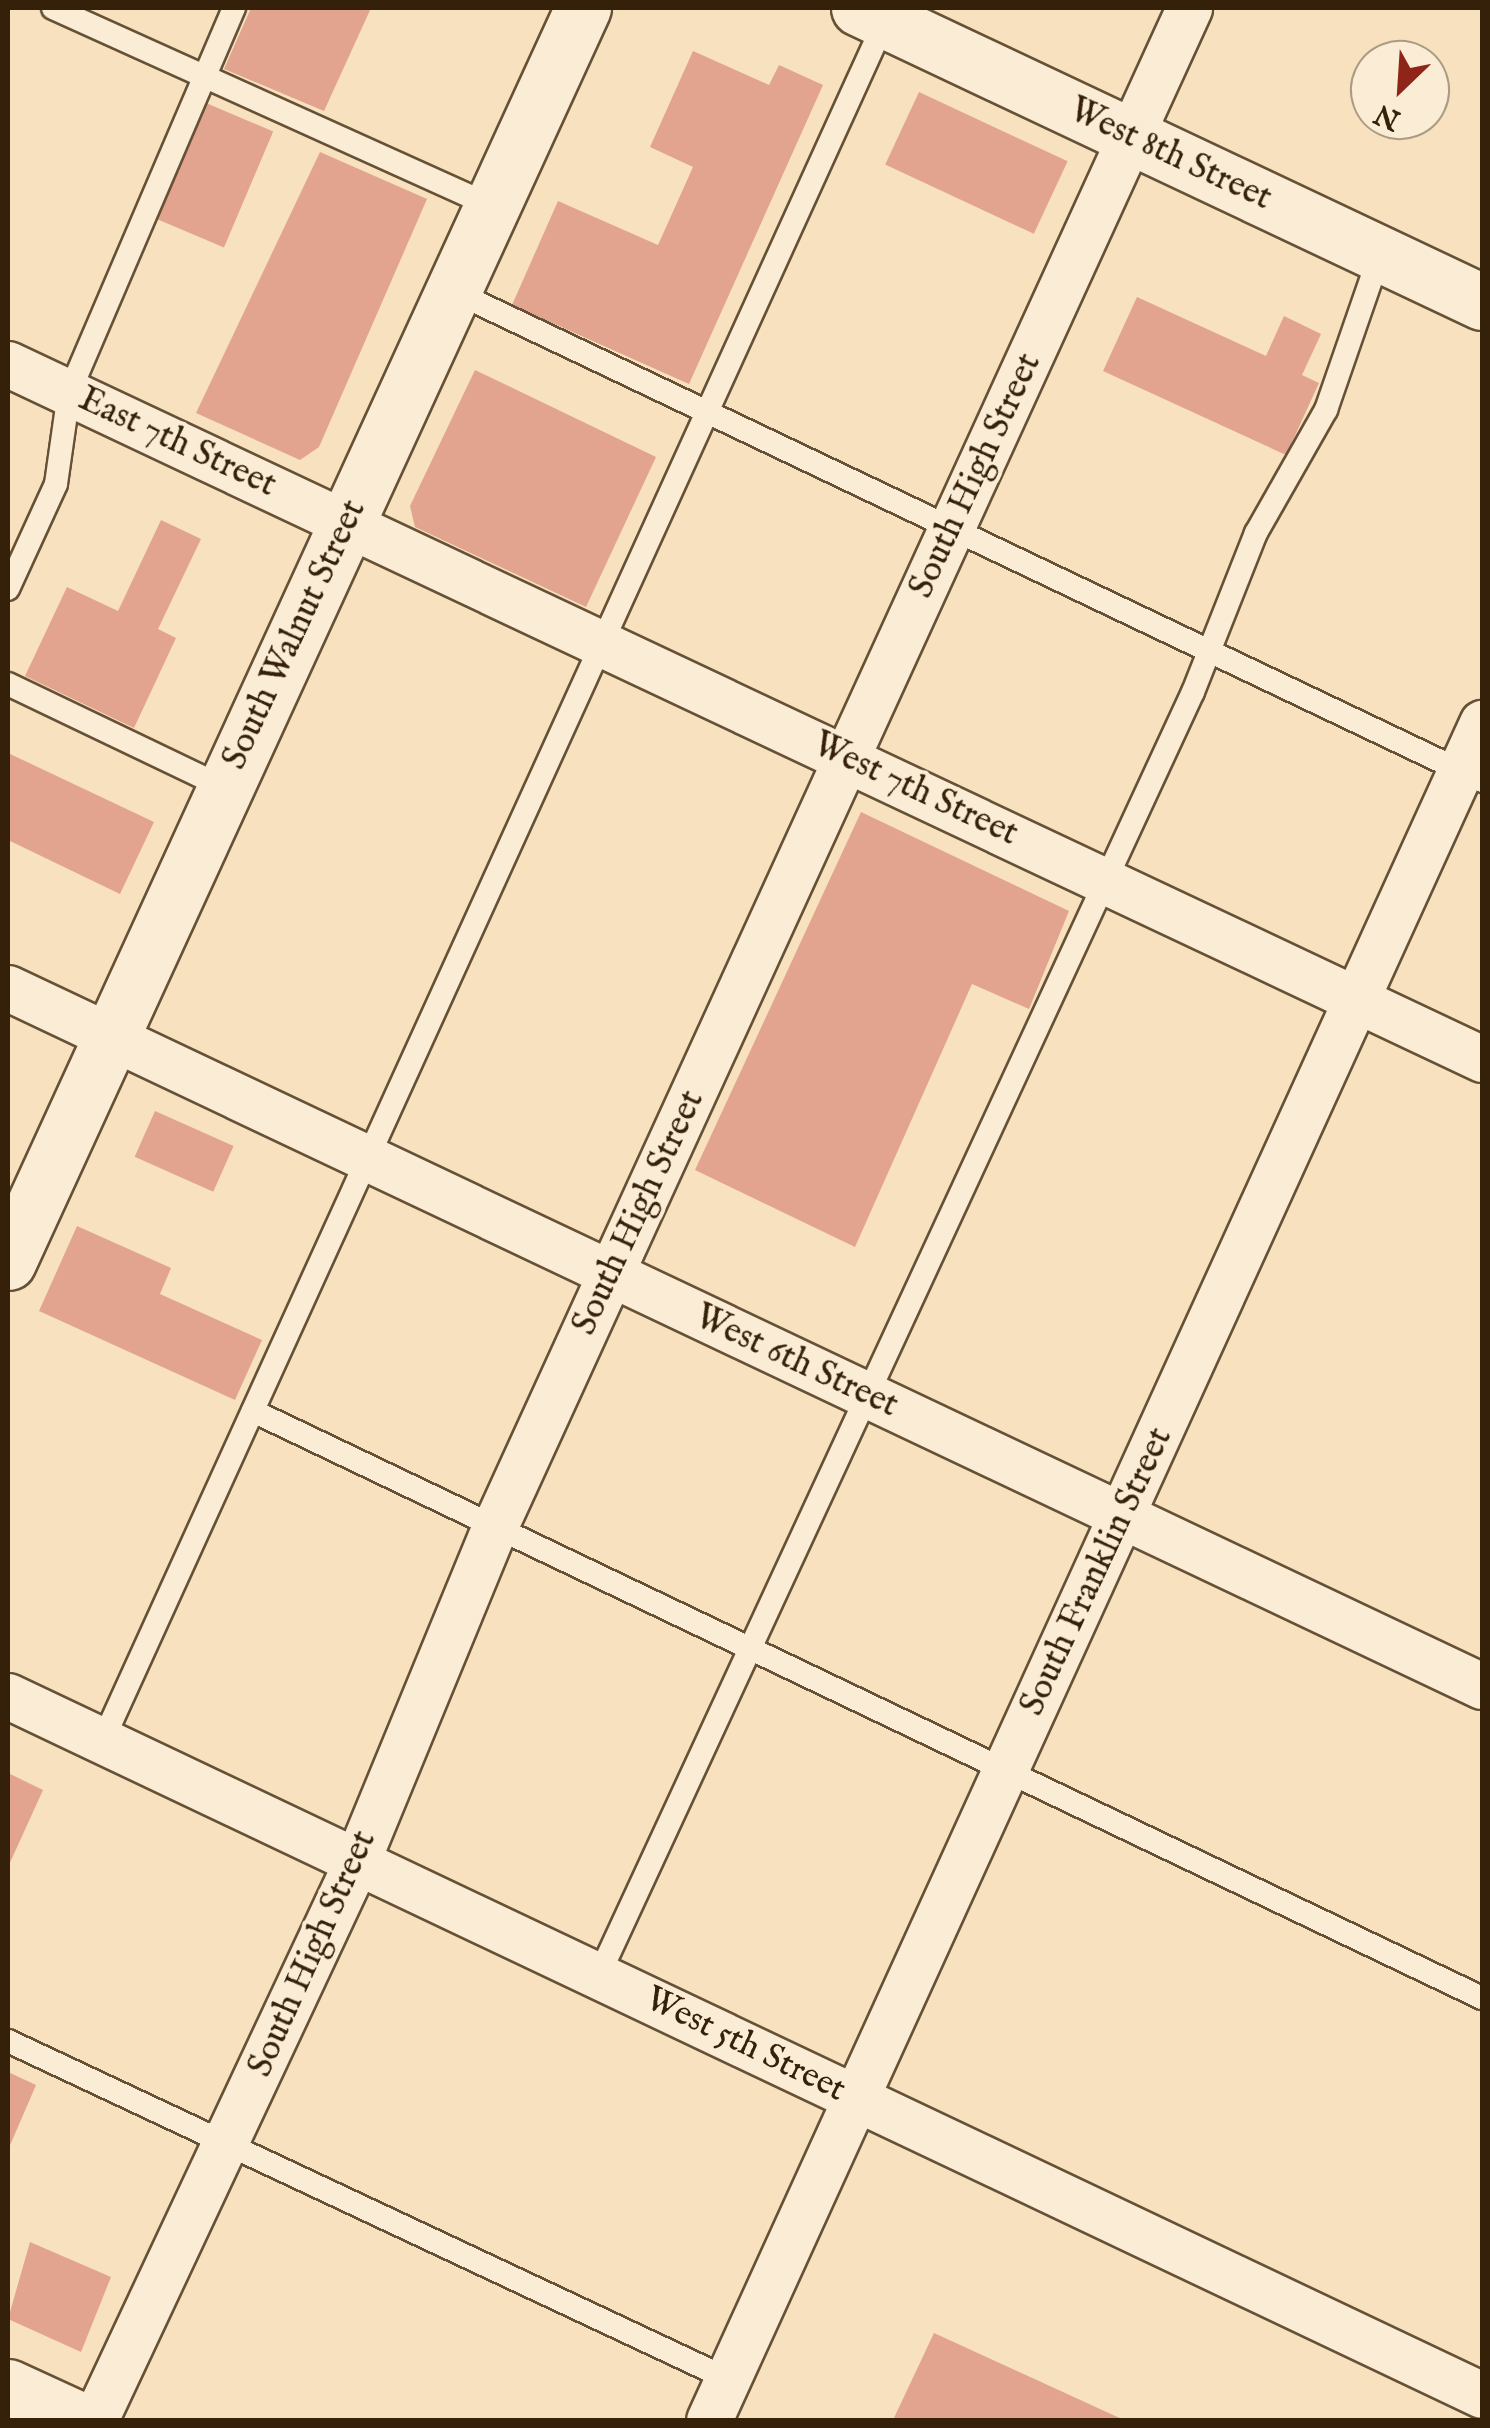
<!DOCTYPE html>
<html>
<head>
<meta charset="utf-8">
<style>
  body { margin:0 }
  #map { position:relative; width:1490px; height:2428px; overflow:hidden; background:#f7e1be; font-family:"IM FELL English",serif }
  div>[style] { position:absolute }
  .building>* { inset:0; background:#e2a48e; transform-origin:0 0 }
  .roads { filter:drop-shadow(2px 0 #665136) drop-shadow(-2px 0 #665136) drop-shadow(0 2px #665136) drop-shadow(0 -2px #665136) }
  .lane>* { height:22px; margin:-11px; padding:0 11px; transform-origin:11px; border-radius:11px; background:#faecd5 }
  .street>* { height:45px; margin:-22.5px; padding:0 22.5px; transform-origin:22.5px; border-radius:22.5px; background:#faecd5 }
  .secondary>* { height:55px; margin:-27.5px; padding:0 27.5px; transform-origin:27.5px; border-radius:27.5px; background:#faecd5 }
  span { translate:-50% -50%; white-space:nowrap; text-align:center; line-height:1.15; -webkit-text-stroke:8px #faecd5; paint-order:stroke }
  .street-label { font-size:35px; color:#352109 }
  .frame { position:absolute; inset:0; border:10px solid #352109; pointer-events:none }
  .north { position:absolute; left:1350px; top:40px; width:100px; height:100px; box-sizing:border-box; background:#faecd5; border:2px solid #ab9b83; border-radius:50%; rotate:205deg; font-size:28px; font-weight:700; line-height:40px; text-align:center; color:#352109 }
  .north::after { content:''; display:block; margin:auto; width:35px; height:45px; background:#8f2418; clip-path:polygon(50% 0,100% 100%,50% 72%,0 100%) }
</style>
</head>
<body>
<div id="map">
  <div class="building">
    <div style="clip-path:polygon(251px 8px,371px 8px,324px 111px,224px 69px)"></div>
    <div style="clip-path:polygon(693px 51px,769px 85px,779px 65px,823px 85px,689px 384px,512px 305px,558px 201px,658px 245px,693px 167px,650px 147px)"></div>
    <div style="left:919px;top:92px;width:164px;height:80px;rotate:25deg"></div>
    <div style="left:206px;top:103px;width:73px;height:126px;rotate:23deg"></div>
    <div style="clip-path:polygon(320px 152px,427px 199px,319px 447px,300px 460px,196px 413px)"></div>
    <div style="clip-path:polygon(1137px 297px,1266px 356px,1284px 316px,1321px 334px,1302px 375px,1319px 383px,1286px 455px,1103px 371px)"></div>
    <div style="clip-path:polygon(475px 370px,656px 457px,586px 607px,415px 527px,410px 506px)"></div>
    <div style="clip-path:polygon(161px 520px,201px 539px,158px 629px,176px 638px,134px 728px,25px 676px,67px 587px,118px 611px)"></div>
    <div style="clip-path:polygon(8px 753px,154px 822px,120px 894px,8px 840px)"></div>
    <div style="clip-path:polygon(861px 812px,1069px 911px,1029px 1009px,972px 984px,855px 1247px,695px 1170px)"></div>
    <div style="left:155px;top:1111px;width:86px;height:50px;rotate:24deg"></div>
    <div style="clip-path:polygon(77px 1226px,171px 1268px,160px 1294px,262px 1340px,235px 1400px,39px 1311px)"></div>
    <div style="clip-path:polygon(8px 1773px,43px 1790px,8px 1867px)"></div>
    <div style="clip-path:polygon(8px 2072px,36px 2085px,8px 2150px)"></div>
    <div style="clip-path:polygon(30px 2242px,111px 2277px,81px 2352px,8px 2319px)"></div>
    <div style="clip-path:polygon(934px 2333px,1124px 2420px,893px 2420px)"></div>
  </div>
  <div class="roads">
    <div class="lane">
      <div style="left:53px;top:8px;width:482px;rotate:24.3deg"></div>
      <div style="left:453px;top:291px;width:1140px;rotate:25.46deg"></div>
      <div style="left:8px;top:589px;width:115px;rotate:-65.4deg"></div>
      <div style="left:56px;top:484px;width:92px;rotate:-81.9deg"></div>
      <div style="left:69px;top:393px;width:419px;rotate:-66.8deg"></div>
      <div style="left:8px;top:684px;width:241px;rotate:25.6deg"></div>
      <div style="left:253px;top:1411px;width:1362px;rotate:25.53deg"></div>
      <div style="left:103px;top:1740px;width:1891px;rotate:-65.54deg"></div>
      <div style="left:599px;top:1975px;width:1414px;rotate:-65.16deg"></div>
      <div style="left:1193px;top:692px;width:171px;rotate:-68.4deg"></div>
      <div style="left:1256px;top:533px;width:142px;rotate:-60.4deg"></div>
      <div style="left:1326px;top:410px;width:165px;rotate:-70.9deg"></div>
      <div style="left:8px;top:2041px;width:795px;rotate:25.15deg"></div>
    </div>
    <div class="street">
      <div style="left:8px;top:364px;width:1630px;rotate:25.24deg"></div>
      <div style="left:8px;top:988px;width:1631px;rotate:25.34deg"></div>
      <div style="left:8px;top:1696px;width:1631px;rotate:25.37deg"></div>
      <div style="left:95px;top:2420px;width:617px;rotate:-64.89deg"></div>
      <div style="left:357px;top:1861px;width:365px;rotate:-67.6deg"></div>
      <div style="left:496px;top:1524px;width:1667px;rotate:-65.43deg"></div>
      <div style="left:709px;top:2420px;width:1865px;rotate:-65.51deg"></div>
    </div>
    <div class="secondary">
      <div style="left:859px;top:8px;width:689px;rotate:25.26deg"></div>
      <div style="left:8px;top:1262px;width:1380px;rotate:-65.37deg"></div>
      <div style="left:8px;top:2387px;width:79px;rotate:24.6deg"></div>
    </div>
  </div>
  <div class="street-label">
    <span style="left:1170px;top:155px;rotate:25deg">West 8th Street</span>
    <span style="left:177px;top:443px;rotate:25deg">East 7th Street</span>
    <span style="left:976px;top:476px;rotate:-65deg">South High Street</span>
    <span style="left:295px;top:635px;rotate:-65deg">South Walnut Street</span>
    <span style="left:915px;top:790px;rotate:25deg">West 7th Street</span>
    <span style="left:639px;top:1213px;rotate:-65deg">South High Street</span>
    <span style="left:796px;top:1362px;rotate:25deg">West 6th Street</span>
    <span style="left:1097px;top:1572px;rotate:-65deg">South Franklin Street</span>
    <span style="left:313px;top:1954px;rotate:-66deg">South High Street</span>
    <span style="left:745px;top:2045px;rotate:26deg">West 5th Street</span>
  </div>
  <div class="frame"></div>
  <div class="north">N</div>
</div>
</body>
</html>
